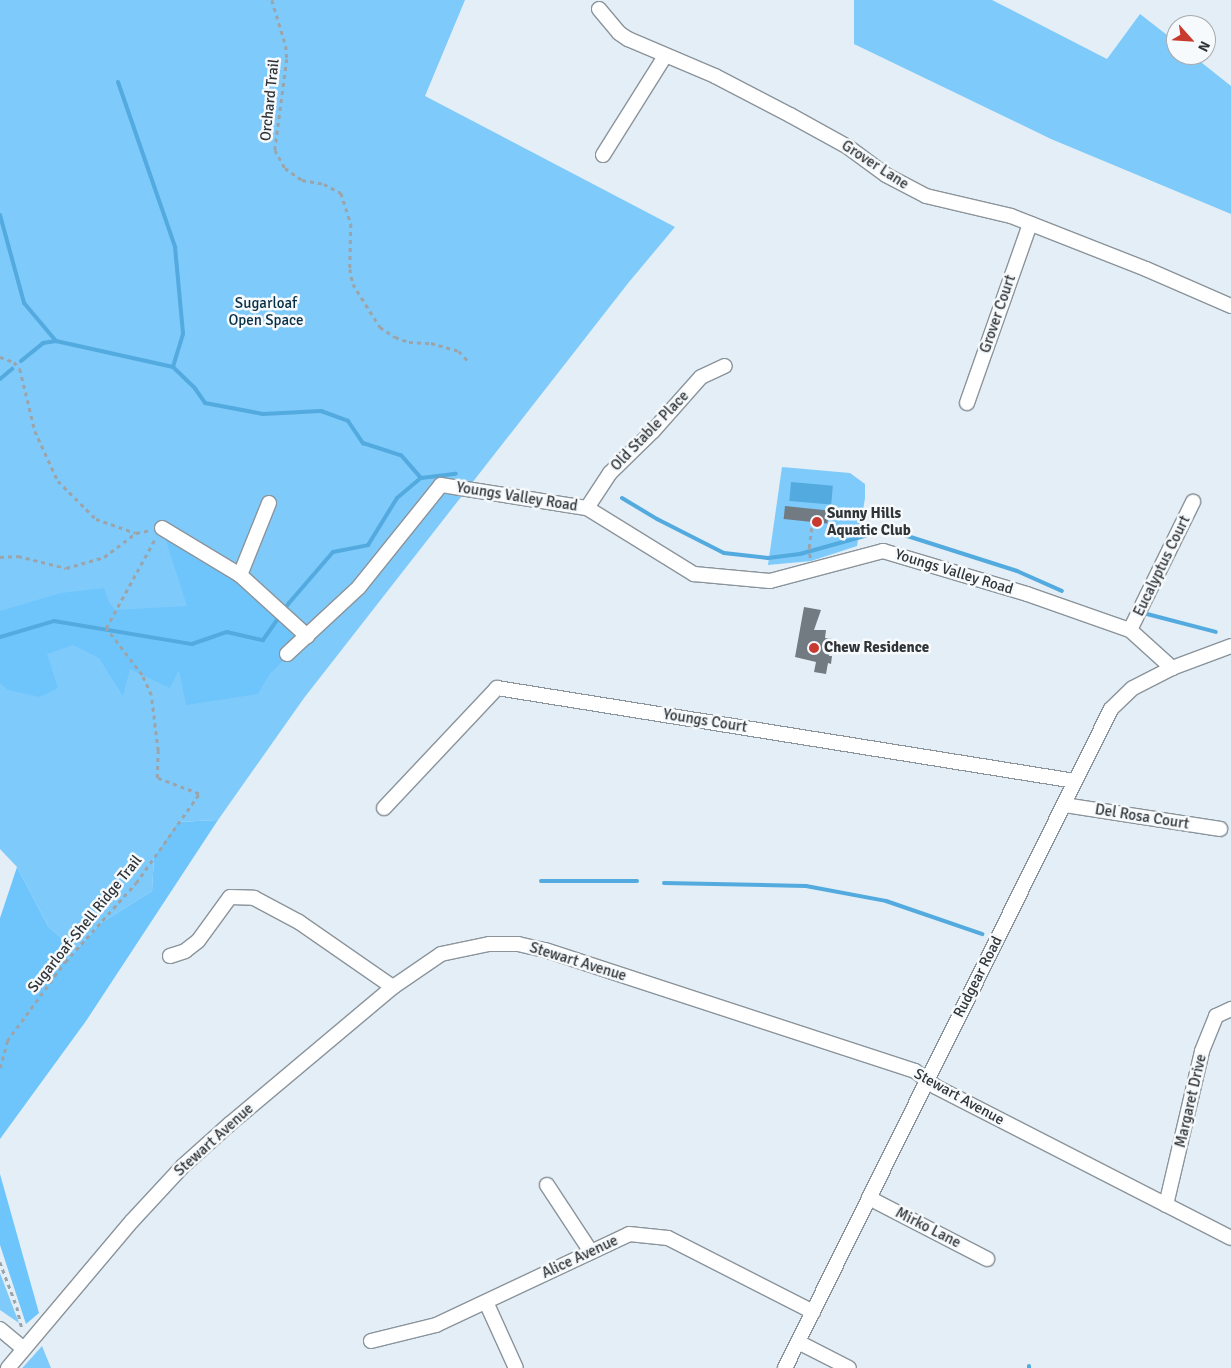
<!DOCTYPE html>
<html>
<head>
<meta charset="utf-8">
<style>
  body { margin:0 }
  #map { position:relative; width:1231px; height:1368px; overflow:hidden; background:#e3eef6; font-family:Signika,sans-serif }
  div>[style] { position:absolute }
  .green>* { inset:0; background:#7ecafb }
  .forest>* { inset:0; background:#6ec5fc }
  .water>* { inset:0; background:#52aadf; transform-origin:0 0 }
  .stream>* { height:4px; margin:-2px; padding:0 2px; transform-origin:2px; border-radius:2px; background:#52aadf }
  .building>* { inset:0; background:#717b81; transform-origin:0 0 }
  .path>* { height:2.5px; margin-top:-1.25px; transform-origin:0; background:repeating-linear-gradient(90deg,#9ca4aa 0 4px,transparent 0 8px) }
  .roads { filter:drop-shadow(1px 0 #8b949b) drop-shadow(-1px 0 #8b949b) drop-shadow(0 1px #8b949b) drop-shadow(0 -1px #8b949b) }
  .minor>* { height:14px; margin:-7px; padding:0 7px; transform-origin:7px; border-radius:7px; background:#fff }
  .dots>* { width:14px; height:14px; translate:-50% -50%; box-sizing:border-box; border:2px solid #f6fafd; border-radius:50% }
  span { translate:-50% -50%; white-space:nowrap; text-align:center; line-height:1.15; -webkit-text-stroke:5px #f6fafd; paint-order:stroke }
  .street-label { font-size:15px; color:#303437 }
  .park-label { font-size:15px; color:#062e44 }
  .poi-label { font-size:15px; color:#303437; font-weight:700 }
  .left { translate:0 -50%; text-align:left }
  .north { position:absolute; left:1166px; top:15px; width:50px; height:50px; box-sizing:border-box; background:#f6fafd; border:1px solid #a7abae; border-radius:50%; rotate:116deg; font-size:14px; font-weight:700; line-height:20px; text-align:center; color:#303437 }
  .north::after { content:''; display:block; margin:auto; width:18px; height:22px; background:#c83a30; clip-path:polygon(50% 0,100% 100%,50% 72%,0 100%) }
</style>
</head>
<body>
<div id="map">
  <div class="green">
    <div style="clip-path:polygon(0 0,465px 0,425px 96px,675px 227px,629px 282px,304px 698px,218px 820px,177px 822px,154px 856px,152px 891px,101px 923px,65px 962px,62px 939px,48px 926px,17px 867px,0 849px)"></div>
    <div style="clip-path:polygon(854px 0,992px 0,1107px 59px,1140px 14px,1176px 42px,1176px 55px,1192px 55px,1231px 86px,1231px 214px,1051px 139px,854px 44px)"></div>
    <div style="clip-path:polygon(782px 467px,850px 473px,865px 484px,865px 498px,857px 546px,811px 561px,768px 565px)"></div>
    <div style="clip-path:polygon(0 1273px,8px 1294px,19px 1323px,0 1310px)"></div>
    <div style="clip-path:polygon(42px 1346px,51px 1368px,22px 1368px,25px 1365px)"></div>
  </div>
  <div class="forest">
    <div style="clip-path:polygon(162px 528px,240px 575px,307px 636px,269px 675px,258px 694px,186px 705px,179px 670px,170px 688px,130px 669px,123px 696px,99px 658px,73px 645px,47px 654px,58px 688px,40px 697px,8px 690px,0 683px,0 611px,61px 593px,104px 588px,109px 602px,115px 610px,187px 606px)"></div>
    <div style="clip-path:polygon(218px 820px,86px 1021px,0 1139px,0 918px,17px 867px,48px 926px,62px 939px,65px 962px,101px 923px,152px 891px,154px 856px,177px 822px)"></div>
    <div style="clip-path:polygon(0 1174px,39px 1313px,26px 1324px,0 1245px)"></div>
  </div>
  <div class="water">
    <div style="left:791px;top:482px;width:42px;height:19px;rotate:5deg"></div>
  </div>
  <div class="stream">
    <div style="left:118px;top:82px;width:175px;rotate:70.9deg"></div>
    <div style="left:175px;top:247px;width:87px;rotate:84.7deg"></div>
    <div style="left:183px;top:334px;width:34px;rotate:107deg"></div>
    <div style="left:0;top:215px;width:91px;rotate:74.7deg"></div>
    <div style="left:24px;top:303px;width:50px;rotate:49.9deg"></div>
    <div style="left:21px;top:361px;width:28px;rotate:-39deg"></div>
    <div style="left:43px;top:343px;width:13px;rotate:-9deg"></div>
    <div style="left:56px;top:341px;width:120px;rotate:12.5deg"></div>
    <div style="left:173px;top:367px;width:29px;rotate:44deg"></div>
    <div style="left:194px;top:387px;width:19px;rotate:55deg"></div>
    <div style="left:205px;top:403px;width:59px;rotate:10.7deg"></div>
    <div style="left:263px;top:414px;width:58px;rotate:-3deg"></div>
    <div style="left:321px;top:411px;width:29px;rotate:20deg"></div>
    <div style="left:348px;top:421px;width:27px;rotate:56deg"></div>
    <div style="left:363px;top:443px;width:40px;rotate:18deg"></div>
    <div style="left:401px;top:455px;width:30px;rotate:49deg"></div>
    <div style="left:421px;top:478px;width:35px;rotate:-7deg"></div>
    <div style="left:0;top:379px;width:16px;rotate:-40deg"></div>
    <div style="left:622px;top:498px;width:41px;rotate:31deg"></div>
    <div style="left:657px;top:519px;width:75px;rotate:26.9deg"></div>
    <div style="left:724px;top:553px;width:44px;rotate:6.5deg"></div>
    <div style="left:768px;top:558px;width:32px;rotate:-7deg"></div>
    <div style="left:800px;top:554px;width:78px;rotate:-15.6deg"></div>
    <div style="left:898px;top:533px;width:125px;rotate:17.7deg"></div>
    <div style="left:1017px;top:571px;width:49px;rotate:24deg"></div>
    <div style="left:1147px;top:614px;width:71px;rotate:14.6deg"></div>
    <div style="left:0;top:637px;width:56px;rotate:-16.5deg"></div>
    <div style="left:54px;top:621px;width:140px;rotate:9.5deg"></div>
    <div style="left:192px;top:644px;width:37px;rotate:-19deg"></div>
    <div style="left:227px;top:632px;width:37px;rotate:13deg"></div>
    <div style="left:263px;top:640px;width:45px;rotate:-54.9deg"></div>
    <div style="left:289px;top:603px;width:67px;rotate:-49.2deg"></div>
    <div style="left:333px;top:552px;width:36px;rotate:-11deg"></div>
    <div style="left:368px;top:545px;width:55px;rotate:-58.3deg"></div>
    <div style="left:397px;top:498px;width:31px;rotate:-40deg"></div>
    <div style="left:541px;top:881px;width:96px"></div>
    <div style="left:664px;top:883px;width:142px;rotate:1.2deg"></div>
    <div style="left:806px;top:886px;width:81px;rotate:10.6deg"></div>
    <div style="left:886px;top:901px;width:102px;rotate:19deg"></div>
    <div style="left:1029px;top:1368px;width:2px;rotate:-90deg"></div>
  </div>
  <div class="building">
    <div style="left:785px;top:506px;width:44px;height:13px;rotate:6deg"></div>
    <div style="clip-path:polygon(804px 607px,821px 610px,814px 630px,826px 630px,825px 638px,832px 639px,829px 656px,832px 656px,831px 664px,828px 663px,826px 674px,814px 672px,816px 662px,795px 657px)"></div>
  </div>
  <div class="path">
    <div style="left:272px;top:0;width:48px;rotate:73.1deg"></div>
    <div style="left:286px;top:46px;width:13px;rotate:86deg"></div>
    <div style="left:287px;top:59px;width:92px;rotate:97.5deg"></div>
    <div style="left:275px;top:150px;width:21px;rotate:61deg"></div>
    <div style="left:285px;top:168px;width:21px;rotate:35deg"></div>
    <div style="left:302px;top:180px;width:22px;rotate:10deg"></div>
    <div style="left:324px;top:184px;width:19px;rotate:28deg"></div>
    <div style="left:341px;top:193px;width:33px;rotate:72deg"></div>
    <div style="left:351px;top:224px;width:45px;rotate:91.3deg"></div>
    <div style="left:350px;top:269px;width:15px;rotate:79deg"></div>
    <div style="left:353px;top:284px;width:51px;rotate:57.9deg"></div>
    <div style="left:380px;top:327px;width:18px;rotate:34deg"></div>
    <div style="left:395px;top:337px;width:15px;rotate:20deg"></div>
    <div style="left:409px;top:342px;width:22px;rotate:3deg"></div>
    <div style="left:431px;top:343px;width:29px;rotate:16deg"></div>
    <div style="left:459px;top:351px;width:13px;rotate:48deg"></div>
    <div style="left:0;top:357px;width:15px;rotate:20deg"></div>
    <div style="left:14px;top:362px;width:9px;rotate:49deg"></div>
    <div style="left:20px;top:369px;width:64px;rotate:76.4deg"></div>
    <div style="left:35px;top:431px;width:55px;rotate:65.3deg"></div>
    <div style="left:58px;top:481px;width:54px;rotate:45deg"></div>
    <div style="left:96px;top:519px;width:42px;rotate:19.3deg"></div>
    <div style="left:136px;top:533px;width:15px;rotate:-11deg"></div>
    <div style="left:0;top:557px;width:18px;rotate:-3deg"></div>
    <div style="left:18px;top:556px;width:49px;rotate:14deg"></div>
    <div style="left:66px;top:568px;width:40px;rotate:-16deg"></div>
    <div style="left:104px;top:557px;width:40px;rotate:-37deg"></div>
    <div style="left:810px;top:558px;width:10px;rotate:-96deg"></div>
    <div style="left:809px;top:548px;width:26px;rotate:-83deg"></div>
    <div style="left:0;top:1068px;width:28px;rotate:-75deg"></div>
    <div style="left:7px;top:1041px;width:98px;rotate:-53.7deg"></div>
    <div style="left:65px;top:962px;width:106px;rotate:-48.1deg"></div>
    <div style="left:136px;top:883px;width:109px;rotate:-54.7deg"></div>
    <div style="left:199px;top:794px;width:45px;rotate:-159.1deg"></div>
    <div style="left:157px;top:778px;width:27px;rotate:-88deg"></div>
    <div style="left:158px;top:751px;width:56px;rotate:-97.1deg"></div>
    <div style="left:151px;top:695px;width:22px;rotate:-114deg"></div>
    <div style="left:142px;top:675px;width:59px;rotate:-127.5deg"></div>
    <div style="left:106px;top:628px;width:102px;rotate:-61.2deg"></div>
    <div style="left:0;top:1262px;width:48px;rotate:69.3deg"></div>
    <div style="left:17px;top:1307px;width:23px;rotate:77deg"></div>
  </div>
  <div class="roads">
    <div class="minor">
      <div style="left:599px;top:9px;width:31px;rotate:50deg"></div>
      <div style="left:619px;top:33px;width:11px;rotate:34deg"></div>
      <div style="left:628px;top:39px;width:95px;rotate:23deg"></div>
      <div style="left:715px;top:76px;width:85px;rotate:27.5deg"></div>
      <div style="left:790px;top:115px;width:66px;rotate:28.9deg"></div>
      <div style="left:848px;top:147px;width:47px;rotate:36.4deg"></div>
      <div style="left:886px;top:175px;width:45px;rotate:27.7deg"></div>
      <div style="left:926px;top:196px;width:87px;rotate:13.2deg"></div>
      <div style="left:1011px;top:216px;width:145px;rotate:21.4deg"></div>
      <div style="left:1146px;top:269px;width:93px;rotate:23.5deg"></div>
      <div style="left:603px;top:155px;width:117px;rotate:-57.9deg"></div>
      <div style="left:967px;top:403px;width:190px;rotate:-70.6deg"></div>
      <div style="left:269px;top:503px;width:78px;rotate:111.9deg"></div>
      <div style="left:240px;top:575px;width:91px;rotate:42.3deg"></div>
      <div style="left:587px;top:508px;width:42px;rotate:-56.7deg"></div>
      <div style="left:610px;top:473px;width:60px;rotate:-44.3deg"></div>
      <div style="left:653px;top:431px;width:72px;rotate:-48.4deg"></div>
      <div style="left:701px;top:377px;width:26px;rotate:-25deg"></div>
      <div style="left:162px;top:528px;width:91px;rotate:31.1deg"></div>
      <div style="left:1130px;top:630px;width:143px;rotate:-63.8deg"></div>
      <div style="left:287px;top:654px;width:98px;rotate:-42.9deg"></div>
      <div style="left:359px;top:587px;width:131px;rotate:-51.2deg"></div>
      <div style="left:441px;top:485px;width:148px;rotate:9deg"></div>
      <div style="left:587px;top:508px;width:126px;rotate:31.7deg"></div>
      <div style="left:694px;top:574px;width:76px;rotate:5.3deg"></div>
      <div style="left:770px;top:581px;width:117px;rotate:-14.9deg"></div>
      <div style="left:883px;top:551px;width:150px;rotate:16.6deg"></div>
      <div style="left:1027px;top:594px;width:109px;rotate:19.3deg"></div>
      <div style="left:1130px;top:630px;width:57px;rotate:42.1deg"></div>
      <div style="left:1064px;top:805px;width:158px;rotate:8.7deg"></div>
      <div style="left:384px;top:808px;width:165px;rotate:-46.7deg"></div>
      <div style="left:497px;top:688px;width:585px;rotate:9.14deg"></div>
      <div style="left:170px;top:956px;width:16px;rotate:-18deg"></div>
      <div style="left:185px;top:951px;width:16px;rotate:-38deg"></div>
      <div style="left:198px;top:941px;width:54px;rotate:-54deg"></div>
      <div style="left:230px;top:897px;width:24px;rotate:2deg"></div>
      <div style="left:254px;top:898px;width:51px;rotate:28.1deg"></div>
      <div style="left:299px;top:922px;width:114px;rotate:34.7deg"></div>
      <div style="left:547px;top:1185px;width:80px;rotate:56.7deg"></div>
      <div style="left:869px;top:1198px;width:133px;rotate:27.3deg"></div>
      <div style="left:1166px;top:1205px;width:158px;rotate:-76.8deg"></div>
      <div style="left:1202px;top:1051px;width:38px;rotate:-68deg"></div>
      <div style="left:1216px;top:1016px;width:17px;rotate:-25deg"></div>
      <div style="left:486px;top:1302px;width:72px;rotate:65.6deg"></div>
      <div style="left:0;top:1329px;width:31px;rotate:40deg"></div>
      <div style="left:371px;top:1341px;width:67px;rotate:-13.8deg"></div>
      <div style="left:436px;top:1325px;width:213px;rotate:-25.2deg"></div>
      <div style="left:629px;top:1234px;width:39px;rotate:6deg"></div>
      <div style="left:668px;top:1238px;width:163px;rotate:27deg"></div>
      <div style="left:798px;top:1342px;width:57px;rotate:27deg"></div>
      <div style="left:8px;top:1368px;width:192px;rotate:-49.9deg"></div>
      <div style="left:132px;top:1221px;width:75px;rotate:-47.2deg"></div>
      <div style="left:183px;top:1166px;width:64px;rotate:-41.9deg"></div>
      <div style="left:231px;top:1123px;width:212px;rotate:-40deg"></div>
      <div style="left:393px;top:987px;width:58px;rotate:-34.5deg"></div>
      <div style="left:441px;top:954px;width:49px;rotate:-11.8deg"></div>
      <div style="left:489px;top:944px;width:29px"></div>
      <div style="left:518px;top:944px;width:28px;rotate:13deg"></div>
      <div style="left:545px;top:950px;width:389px;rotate:18.1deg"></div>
      <div style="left:915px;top:1071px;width:26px;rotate:37deg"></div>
      <div style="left:936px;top:1087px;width:331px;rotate:27.1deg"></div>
      <div style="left:785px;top:1368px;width:735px;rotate:-63.68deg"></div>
      <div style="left:1111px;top:709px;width:30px;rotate:-44deg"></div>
      <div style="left:1133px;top:688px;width:44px;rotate:-27.1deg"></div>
      <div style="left:1172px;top:668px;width:63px;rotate:-20.4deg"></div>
    </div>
  </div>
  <div class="dots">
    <div style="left:817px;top:522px;background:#c83a30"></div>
    <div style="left:814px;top:648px;background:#c83a30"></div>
  </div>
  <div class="street-label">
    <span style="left:270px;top:100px;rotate:-84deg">Orchard Trail</span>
    <span style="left:875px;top:165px;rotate:33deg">Grover Lane</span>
    <span style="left:998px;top:314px;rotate:-71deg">Grover Court</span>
    <span style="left:650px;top:431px;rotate:-46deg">Old Stable Place</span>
    <span style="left:517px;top:497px;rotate:9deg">Youngs Valley Road</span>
    <span style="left:1162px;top:566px;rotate:-64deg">Eucalyptus Court</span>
    <span style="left:954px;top:572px;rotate:17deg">Youngs Valley Road</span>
    <span style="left:705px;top:721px;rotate:9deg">Youngs Court</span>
    <span style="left:1142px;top:817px;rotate:9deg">Del Rosa Court</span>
    <span style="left:85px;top:924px;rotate:-51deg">Sugarloaf-Shell Ridge Trail</span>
    <span style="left:578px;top:962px;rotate:17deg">Stewart Avenue</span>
    <span style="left:978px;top:977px;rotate:-63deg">Rudgear Road</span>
    <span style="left:959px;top:1097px;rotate:29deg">Stewart Avenue</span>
    <span style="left:1191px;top:1101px;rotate:-77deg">Margaret Drive</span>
    <span style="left:214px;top:1140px;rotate:-42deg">Stewart Avenue</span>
    <span style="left:928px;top:1228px;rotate:27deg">Mirko Lane</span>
    <span style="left:580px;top:1257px;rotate:-25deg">Alice Avenue</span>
  </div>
  <div class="park-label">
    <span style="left:266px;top:312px">Sugarloaf<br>Open Space</span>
  </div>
  <div class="poi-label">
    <span class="left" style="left:827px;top:522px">Sunny Hills<br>Aquatic Club</span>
    <span class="left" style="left:824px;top:648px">Chew Residence</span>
  </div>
  <div class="north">N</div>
</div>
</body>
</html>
